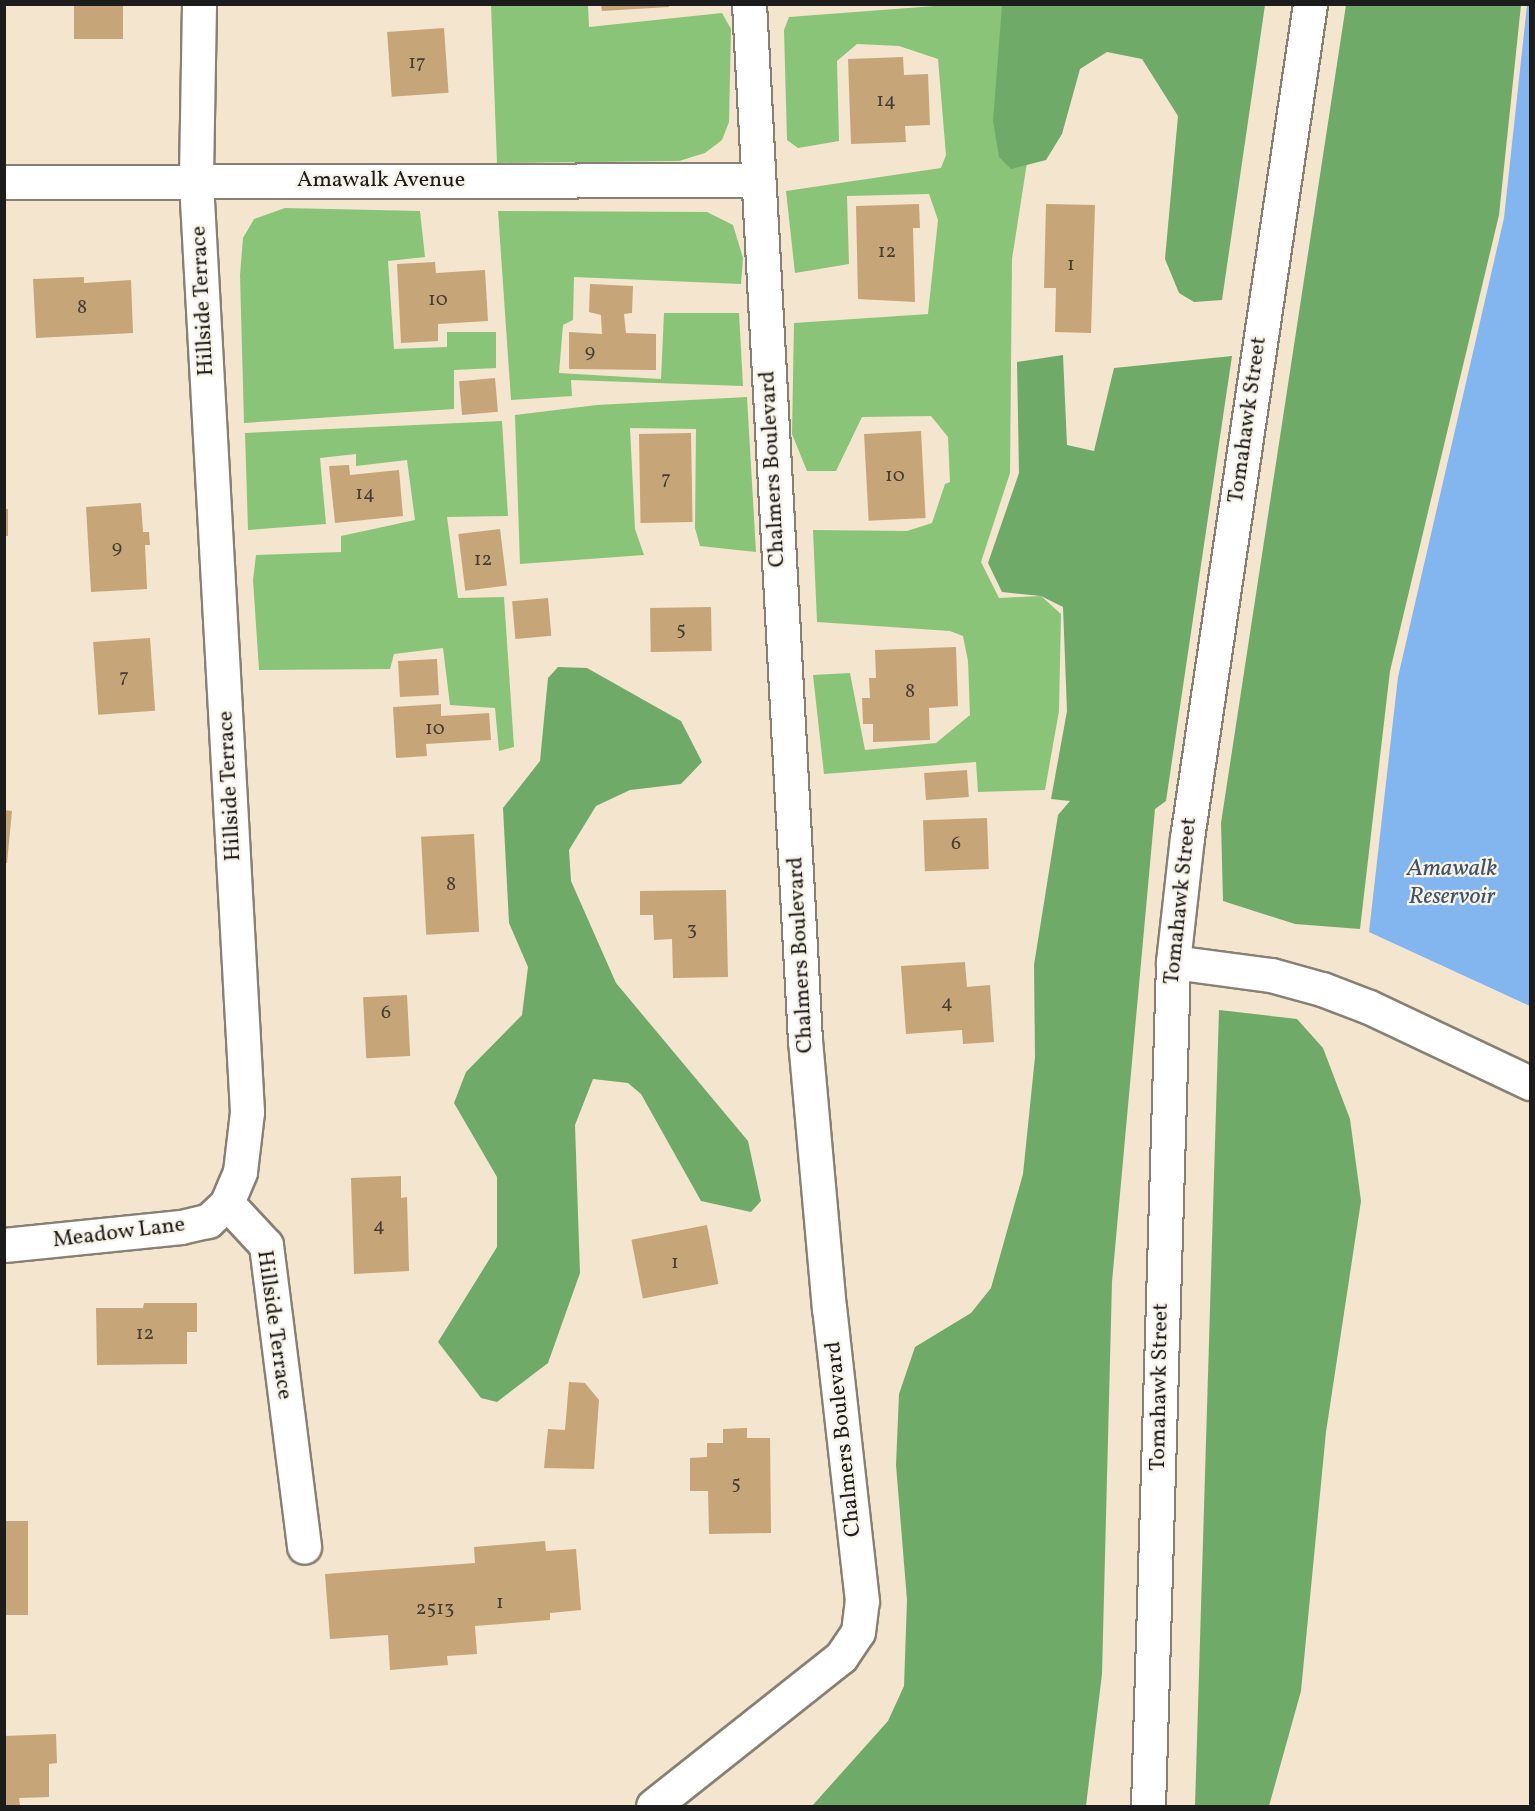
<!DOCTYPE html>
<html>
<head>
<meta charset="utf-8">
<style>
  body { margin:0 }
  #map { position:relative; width:1535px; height:1811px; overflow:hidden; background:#f4e5ce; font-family:Vollkorn,serif }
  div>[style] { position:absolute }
  .green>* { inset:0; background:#8ac478 }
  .forest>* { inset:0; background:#6faa68 }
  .water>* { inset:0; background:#83b5ef }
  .building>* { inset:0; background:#c6a579; transform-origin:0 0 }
  .roads { filter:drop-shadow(2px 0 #888075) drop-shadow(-2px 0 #888075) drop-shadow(0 2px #888075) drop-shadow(0 -2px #888075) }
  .minor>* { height:33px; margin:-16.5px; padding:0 16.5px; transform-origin:16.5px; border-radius:16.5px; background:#fff }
  .major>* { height:33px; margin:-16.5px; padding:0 16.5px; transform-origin:16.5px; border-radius:16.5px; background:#fff }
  span { translate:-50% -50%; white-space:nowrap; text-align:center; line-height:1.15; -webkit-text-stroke:4.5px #f7f3e8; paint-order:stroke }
  .number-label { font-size:20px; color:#463e33 }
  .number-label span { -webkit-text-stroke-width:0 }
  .street-label { font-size:22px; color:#1c1c1c }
  .water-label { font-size:24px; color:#405266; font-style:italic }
  .frame { position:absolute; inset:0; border:6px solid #1c1c1c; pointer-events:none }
</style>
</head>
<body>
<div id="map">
  <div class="green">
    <div style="clip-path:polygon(491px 5px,588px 5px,589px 27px,722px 13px,731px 29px,729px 122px,722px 140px,705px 153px,679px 161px,497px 163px)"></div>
    <div style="clip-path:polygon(948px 5px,1034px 5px,1041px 73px,1012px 259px,1010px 473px,981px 562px,999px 598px,1041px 596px,1061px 614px,1059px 711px,1045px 790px,978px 792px,976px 762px,824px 774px,813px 675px,850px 673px,865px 750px,936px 743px,970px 715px,968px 661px,963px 636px,950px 631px,817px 622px,813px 530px,907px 531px,932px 523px,945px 484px,950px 482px,948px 437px,931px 416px,862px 417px,836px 471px,807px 471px,792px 434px,794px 323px,928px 314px,938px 220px,929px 194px,847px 196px,849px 264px,795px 273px,786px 191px,941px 168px,946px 155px,938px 59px,899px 46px,857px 44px,837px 61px,839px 141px,798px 148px,787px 140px,784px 30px,789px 17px)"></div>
    <div style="clip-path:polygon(285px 208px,420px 211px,425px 257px,388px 261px,394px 349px,447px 347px,447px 332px,496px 332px,496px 368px,454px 370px,454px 409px,244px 423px,240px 275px,243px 238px,254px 219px)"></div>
    <div style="clip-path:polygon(498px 211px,707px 212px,733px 225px,743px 258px,741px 284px,574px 277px,573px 320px,563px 325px,559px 373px,661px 379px,664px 313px,739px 313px,743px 386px,571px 380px,572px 396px,511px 400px)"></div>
    <div style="clip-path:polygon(747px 397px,756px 552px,700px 546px,695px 528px,696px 429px,630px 428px,635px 529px,644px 555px,520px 564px,515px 415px,597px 405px)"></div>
    <div style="clip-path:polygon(502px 421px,508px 516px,447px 517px,458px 598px,504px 597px,514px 747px,499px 751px,495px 708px,450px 705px,443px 648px,394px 654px,390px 669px,259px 670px,253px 580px,256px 555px,341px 552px,341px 536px,415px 520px,407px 460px,356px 466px,356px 454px,320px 458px,326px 524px,248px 530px,245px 433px)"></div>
  </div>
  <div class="forest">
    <div style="clip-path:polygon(1002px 5px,1265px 5px,1222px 300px,1194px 302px,1179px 293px,1165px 259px,1178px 116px,1142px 59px,1107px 52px,1080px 69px,1062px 134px,1046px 160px,1011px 169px,999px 157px,993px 121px)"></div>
    <div style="clip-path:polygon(1346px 5px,1521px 5px,1499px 215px,1390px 671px,1360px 929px,1295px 924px,1223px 901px,1221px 823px)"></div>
    <div style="clip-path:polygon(1063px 355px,1067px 445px,1094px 451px,1114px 368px,1232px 356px,1166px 801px,1155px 809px,1112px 1282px,1102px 1674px,1086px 1806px,812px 1806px,888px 1721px,904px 1686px,907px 1600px,896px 1465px,899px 1394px,915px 1347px,971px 1313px,991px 1288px,1023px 1174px,1035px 1057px,1034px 965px,1058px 815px,1070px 801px,1051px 799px,1067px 711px,1063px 607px,1041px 596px,1002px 592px,988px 563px,1019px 473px,1017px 362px)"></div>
    <div style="clip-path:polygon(558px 667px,587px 668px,681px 721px,702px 762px,681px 784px,630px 790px,596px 806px,569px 850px,571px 881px,616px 983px,748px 1141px,761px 1201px,751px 1212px,701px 1201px,641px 1094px,628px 1083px,593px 1079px,575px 1125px,580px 1273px,548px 1363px,497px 1402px,481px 1398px,438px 1342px,497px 1247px,497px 1177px,454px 1103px,466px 1072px,522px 1015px,528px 967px,509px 923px,503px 808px,540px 761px,548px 678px)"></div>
    <div style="clip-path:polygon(1219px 1010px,1297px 1019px,1323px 1048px,1350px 1119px,1361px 1201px,1326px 1432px,1301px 1691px,1269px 1806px,1195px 1806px)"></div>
  </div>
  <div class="water">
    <div style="clip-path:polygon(1527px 5px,1530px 5px,1530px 1006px,1369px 932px,1398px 677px,1504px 218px)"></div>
  </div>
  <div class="building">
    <div style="left:74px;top:4px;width:49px;height:35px"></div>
    <div style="clip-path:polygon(601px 4px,669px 4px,669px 7px,602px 11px)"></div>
    <div style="left:444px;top:28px;width:65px;height:57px;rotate:86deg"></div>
    <div style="clip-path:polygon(903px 57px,904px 75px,928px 74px,930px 125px,905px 126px,906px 142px,851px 144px,848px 59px)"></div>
    <div style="clip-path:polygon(919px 204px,920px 228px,913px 228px,915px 302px,858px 299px,856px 206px)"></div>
    <div style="clip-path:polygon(1046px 204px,1095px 205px,1091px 333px,1055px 332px,1056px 288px,1044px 288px)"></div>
    <div style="clip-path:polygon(435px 262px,436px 273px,485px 270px,488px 321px,438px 324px,438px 341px,401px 343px,397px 264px)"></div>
    <div style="clip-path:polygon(84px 277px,84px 283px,131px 280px,133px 333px,36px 338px,33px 279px)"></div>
    <div style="clip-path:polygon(590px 284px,633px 286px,632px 313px,624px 314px,626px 333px,656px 334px,656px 370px,569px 369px,569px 332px,602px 334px,601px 315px,589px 312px)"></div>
    <div style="left:495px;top:378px;width:34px;height:36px;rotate:85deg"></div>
    <div style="left:921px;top:431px;width:87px;height:57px;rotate:87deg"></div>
    <div style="left:691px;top:433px;width:89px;height:52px;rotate:89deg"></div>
    <div style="clip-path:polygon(349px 465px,350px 475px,399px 470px,403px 516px,335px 523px,329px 466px)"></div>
    <div style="clip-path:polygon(141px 503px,143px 532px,149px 532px,150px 545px,145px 545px,147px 589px,91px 592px,86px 507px)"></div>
    <div style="left:4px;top:509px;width:4px;height:27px"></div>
    <div style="left:500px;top:529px;width:57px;height:42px;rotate:83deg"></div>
    <div style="left:548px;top:598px;width:38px;height:36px;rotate:85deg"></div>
    <div style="left:711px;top:607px;width:44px;height:61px;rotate:89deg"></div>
    <div style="left:150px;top:638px;width:73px;height:57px;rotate:86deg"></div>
    <div style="clip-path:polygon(956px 647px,958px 706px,929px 708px,930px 740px,873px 742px,873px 724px,863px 724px,862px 698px,870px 698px,869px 678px,876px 678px,875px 650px)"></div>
    <div style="left:437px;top:659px;width:36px;height:39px;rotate:87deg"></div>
    <div style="clip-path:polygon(441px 704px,441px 716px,489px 713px,491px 740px,426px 744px,427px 756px,396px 758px,393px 707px)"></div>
    <div style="left:967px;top:770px;width:27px;height:43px;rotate:86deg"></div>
    <div style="clip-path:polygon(4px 810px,12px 811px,7px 863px,4px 863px)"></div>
    <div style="left:987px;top:818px;width:51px;height:64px;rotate:88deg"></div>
    <div style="left:474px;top:834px;width:98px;height:53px;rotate:87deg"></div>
    <div style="clip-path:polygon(726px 890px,728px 977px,673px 978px,672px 939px,654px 940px,653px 915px,640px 915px,640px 891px)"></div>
    <div style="clip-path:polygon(965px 962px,967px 987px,990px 985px,994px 1042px,963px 1044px,962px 1030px,906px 1034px,901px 966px)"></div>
    <div style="left:407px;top:995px;width:61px;height:44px;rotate:87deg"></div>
    <div style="clip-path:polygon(401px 1176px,401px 1198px,407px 1197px,409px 1271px,354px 1274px,351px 1178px)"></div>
    <div style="left:707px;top:1225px;width:60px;height:77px;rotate:79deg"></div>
    <div style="clip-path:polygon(144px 1303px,197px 1303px,197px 1332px,187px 1332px,187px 1364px,97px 1365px,96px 1308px,143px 1308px)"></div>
    <div style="clip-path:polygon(569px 1382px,585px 1383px,599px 1400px,594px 1469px,544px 1468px,548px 1429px,565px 1430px)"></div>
    <div style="clip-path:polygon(747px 1428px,747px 1438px,770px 1438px,771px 1533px,709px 1534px,708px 1491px,690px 1491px,690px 1458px,707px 1457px,707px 1443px,723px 1443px,723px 1429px)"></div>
    <div style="left:4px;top:1521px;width:24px;height:94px"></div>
    <div style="clip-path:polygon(545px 1541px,546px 1551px,576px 1549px,581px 1610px,550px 1613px,550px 1620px,475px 1626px,477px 1654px,447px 1656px,448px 1665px,390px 1670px,388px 1635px,330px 1639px,325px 1574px,475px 1563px,474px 1547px)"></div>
    <div style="clip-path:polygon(56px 1734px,57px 1763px,49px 1764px,49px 1797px,19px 1798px,20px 1806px,4px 1806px,4px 1736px)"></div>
  </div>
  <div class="roads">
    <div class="minor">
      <div style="left:199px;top:4px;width:178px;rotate:91deg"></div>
      <div style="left:196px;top:182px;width:931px;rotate:86.86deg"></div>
      <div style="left:247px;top:1112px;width:60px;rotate:96.7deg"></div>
      <div style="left:240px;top:1172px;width:34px;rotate:113deg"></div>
      <div style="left:227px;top:1203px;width:57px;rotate:47.1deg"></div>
      <div style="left:266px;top:1245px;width:304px;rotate:82.8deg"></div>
      <div style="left:4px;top:182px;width:753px;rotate:-0.15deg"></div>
      <div style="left:1173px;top:962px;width:99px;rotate:7.6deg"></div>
      <div style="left:1271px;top:975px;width:53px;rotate:15.4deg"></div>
      <div style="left:1322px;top:989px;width:50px;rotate:21deg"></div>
      <div style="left:1369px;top:1007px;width:178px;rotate:25.3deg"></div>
      <div style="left:4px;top:1245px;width:178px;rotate:-5.8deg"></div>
      <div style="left:181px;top:1227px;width:28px;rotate:-13deg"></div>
      <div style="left:208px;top:1221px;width:26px;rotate:-43deg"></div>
      <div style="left:653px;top:1806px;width:240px;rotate:-38.4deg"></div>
      <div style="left:841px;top:1657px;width:30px;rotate:-56deg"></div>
      <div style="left:858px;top:1632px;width:31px;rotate:-83deg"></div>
      <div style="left:862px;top:1601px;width:294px;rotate:-96.4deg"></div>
      <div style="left:829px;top:1309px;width:269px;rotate:-95.1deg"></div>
      <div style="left:805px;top:1041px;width:1039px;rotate:-93.09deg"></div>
    </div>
    <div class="major">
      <div style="left:1148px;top:1806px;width:844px;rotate:-88.3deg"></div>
      <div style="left:1173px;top:962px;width:125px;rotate:-83.6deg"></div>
      <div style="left:1187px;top:838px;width:843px;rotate:-81.61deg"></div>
    </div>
  </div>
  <div class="number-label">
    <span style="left:417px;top:63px">17</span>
    <span style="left:886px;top:101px">14</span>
    <span style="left:887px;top:252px">12</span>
    <span style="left:1071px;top:265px">1</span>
    <span style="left:438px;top:300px">10</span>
    <span style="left:82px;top:308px">8</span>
    <span style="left:590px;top:352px">9</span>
    <span style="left:895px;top:476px">10</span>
    <span style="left:666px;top:479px">7</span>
    <span style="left:365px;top:494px">14</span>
    <span style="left:117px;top:548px">9</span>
    <span style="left:483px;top:560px">12</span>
    <span style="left:681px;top:630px">5</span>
    <span style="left:124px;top:677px">7</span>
    <span style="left:910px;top:692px">8</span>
    <span style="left:435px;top:729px">10</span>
    <span style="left:956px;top:844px">6</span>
    <span style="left:451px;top:885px">8</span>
    <span style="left:692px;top:930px">3</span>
    <span style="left:947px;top:1003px">4</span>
    <span style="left:386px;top:1013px">6</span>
    <span style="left:379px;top:1226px">4</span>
    <span style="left:675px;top:1263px">1</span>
    <span style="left:145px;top:1334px">12</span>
    <span style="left:736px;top:1484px">5</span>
    <span style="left:500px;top:1603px">1</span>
    <span style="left:435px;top:1609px">2513</span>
  </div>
  <div class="street-label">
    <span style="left:381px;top:181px">Amawalk Avenue</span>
    <span style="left:203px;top:301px;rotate:-93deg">Hillside Terrace</span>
    <span style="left:1248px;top:420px;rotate:-82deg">Tomahawk Street</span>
    <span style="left:773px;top:469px;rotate:-93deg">Chalmers Boulevard</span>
    <span style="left:230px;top:786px;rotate:-93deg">Hillside Terrace</span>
    <span style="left:1181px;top:901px;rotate:-84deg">Tomahawk Street</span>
    <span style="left:801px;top:955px;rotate:-93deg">Chalmers Boulevard</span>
    <span style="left:119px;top:1233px;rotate:-7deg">Meadow Lane</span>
    <span style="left:274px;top:1325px;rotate:82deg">Hillside Terrace</span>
    <span style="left:1160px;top:1387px;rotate:-89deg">Tomahawk Street</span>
    <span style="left:844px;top:1439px;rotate:-96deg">Chalmers Boulevard</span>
  </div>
  <div class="water-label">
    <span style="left:1452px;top:884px">Amawalk<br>Reservoir</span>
  </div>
  <div class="frame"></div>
</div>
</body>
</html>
